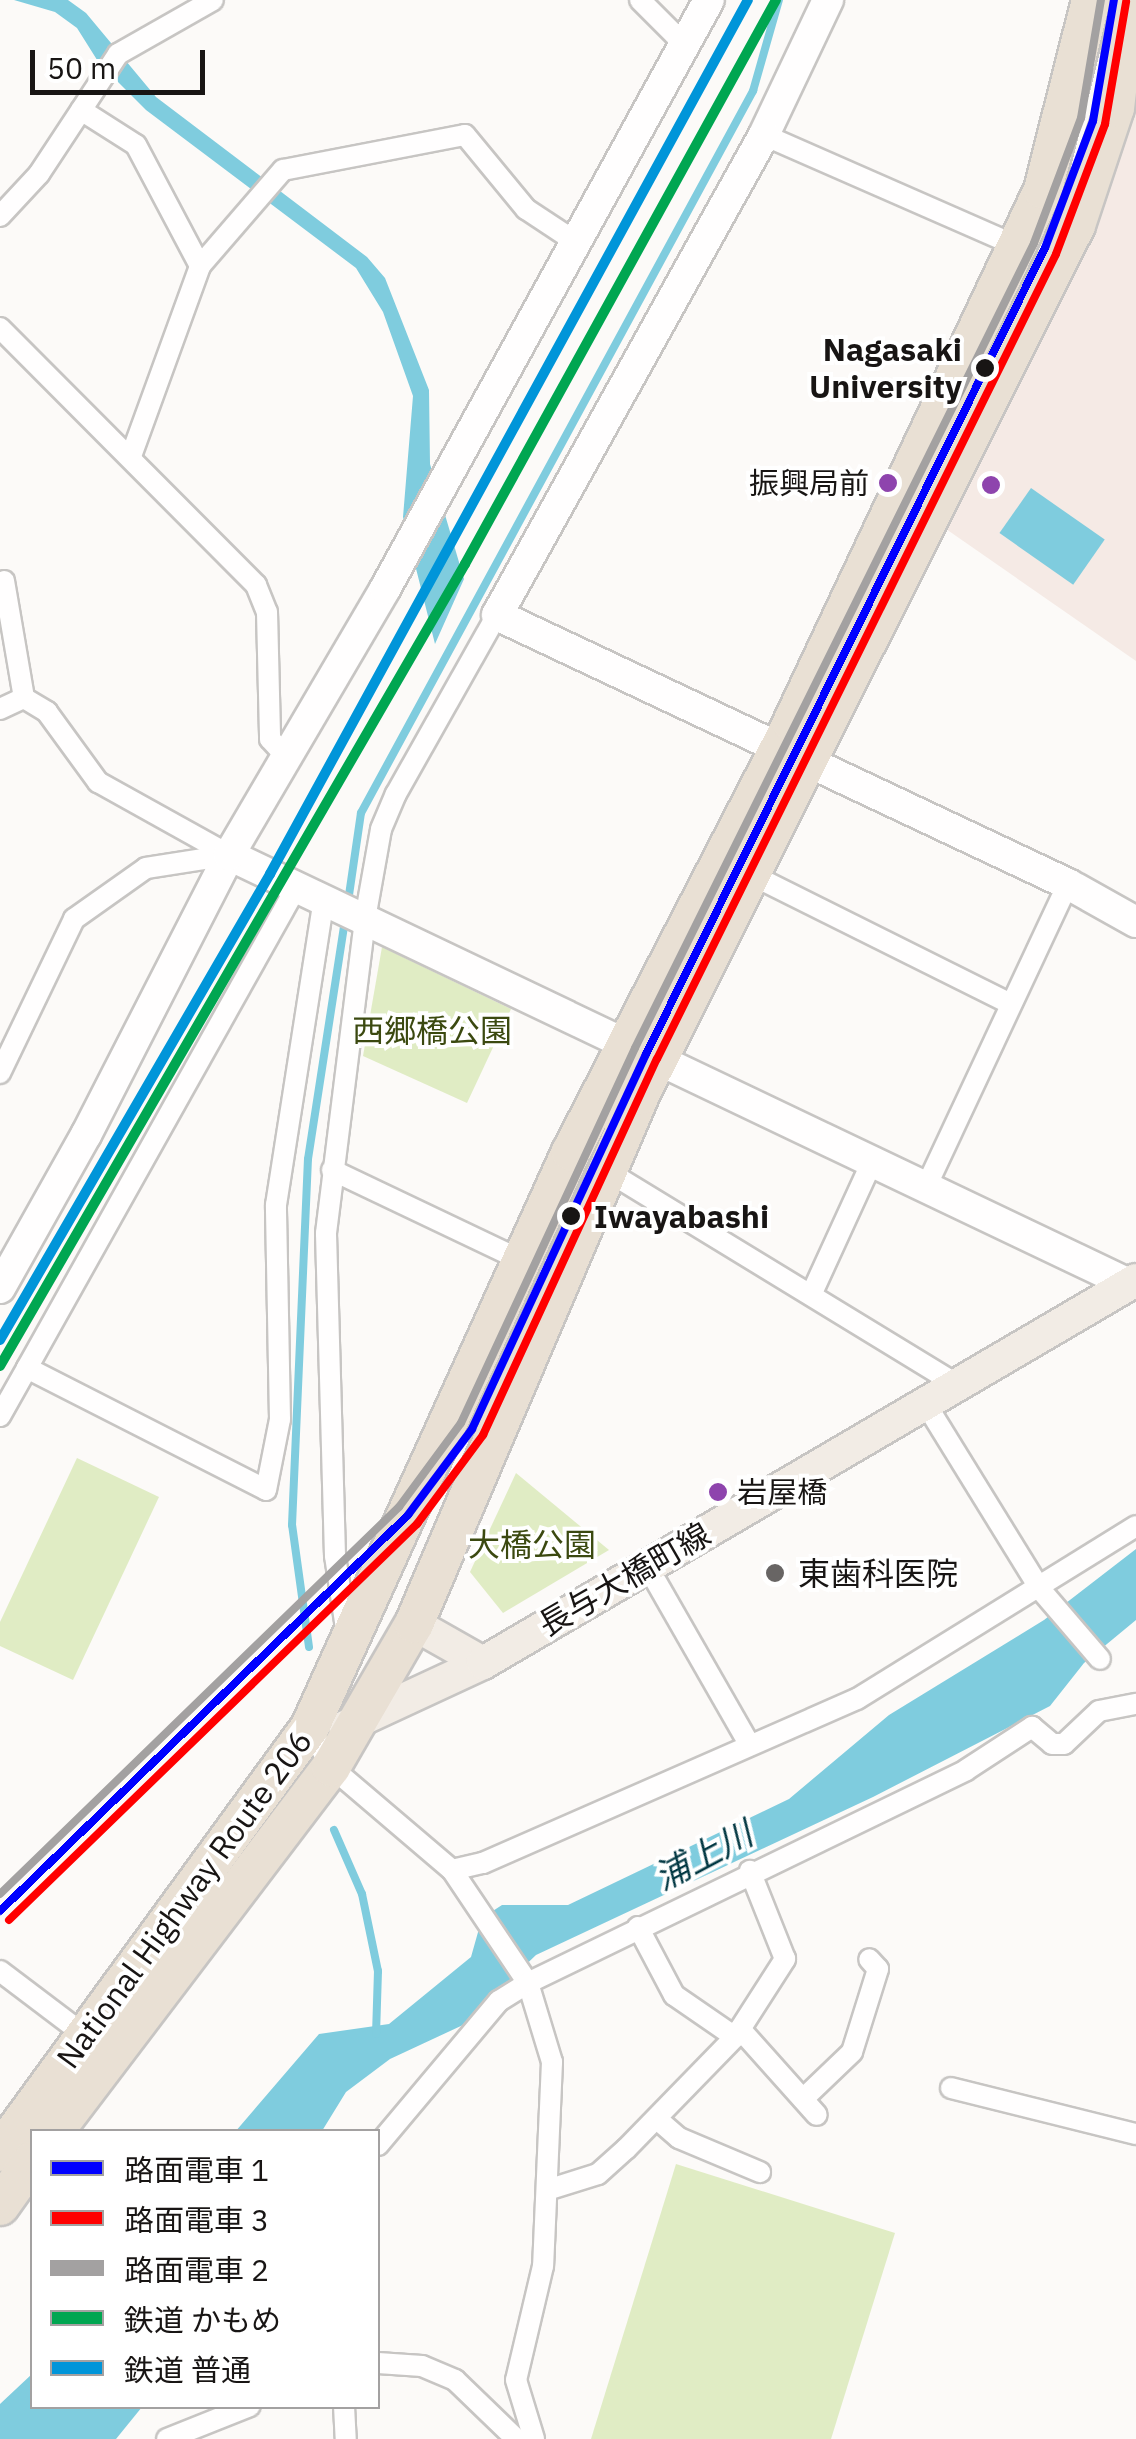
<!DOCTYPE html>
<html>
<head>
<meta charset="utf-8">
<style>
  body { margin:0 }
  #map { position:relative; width:1136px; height:2439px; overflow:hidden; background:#fcfaf8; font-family:"IBM Plex Sans","Noto Sans JP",sans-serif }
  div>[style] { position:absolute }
  .built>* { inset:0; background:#f5eae5 }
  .green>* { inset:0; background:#e0ecc4 }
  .water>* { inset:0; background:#7fccde; transform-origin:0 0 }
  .stream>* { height:8px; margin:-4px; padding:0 4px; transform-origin:4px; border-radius:4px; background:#7fccde }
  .roads { filter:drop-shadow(2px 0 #c7c5c3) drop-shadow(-2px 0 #c7c5c3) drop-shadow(0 2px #c7c5c3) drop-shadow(0 -2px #c7c5c3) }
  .street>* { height:20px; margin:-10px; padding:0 10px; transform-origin:10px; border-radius:10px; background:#fffefe }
  .secondary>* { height:30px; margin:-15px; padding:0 15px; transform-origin:15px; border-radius:15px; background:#fffefe }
  .primary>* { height:32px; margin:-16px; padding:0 16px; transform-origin:16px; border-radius:16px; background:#f2ece5 }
  .highway>* { height:38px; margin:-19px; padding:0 19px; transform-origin:19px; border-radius:19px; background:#e9e0d4 }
  .rail-1>* { height:10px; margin:-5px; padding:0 5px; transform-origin:5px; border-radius:5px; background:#00a651 }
  .rail-2>* { height:10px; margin:-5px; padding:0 5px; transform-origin:5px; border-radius:5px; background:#0095d9 }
  .tram-1>* { height:8px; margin:-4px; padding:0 4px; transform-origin:4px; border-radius:4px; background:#00f }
  .tram-2>* { height:8px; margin:-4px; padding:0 4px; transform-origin:4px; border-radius:4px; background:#f00 }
  .tram-3>* { height:8px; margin:-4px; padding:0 4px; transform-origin:4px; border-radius:4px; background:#a3a1a1 }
  .dots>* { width:28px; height:28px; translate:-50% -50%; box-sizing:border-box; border:5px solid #fff; border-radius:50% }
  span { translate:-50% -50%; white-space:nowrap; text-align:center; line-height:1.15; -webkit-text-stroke:8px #fff; paint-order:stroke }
  .bus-label { font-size:30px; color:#181514 }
  .right { translate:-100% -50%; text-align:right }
  .left { translate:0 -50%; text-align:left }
  .stop-label { font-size:32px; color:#181514; font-weight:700 }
  .park-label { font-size:32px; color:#3b4910 }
  .poi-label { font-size:32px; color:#181514 }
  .street-label { font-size:32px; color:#181514 }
  .water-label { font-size:35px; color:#023843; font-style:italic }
  .legend { position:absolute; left:30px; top:2129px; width:350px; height:280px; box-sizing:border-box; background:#fff; border:2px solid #a3a1a1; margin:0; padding:12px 18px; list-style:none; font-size:30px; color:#181514 }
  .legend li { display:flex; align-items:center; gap:20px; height:50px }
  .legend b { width:50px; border:2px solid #a3a1a1 }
  .scale { position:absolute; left:30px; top:50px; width:175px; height:45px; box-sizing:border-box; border:5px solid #181514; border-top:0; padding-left:12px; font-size:30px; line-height:35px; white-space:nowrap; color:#181514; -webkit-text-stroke:8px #fff; paint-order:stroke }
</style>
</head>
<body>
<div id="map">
  <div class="built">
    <div style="clip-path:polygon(1136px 102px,1136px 661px,946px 529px,1075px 268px)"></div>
  </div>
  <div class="green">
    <div style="clip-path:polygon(382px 947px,511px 1009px,467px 1103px,363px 1056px)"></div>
    <div style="clip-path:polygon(77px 1458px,159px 1497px,73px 1680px,0 1646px,0 1622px)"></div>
    <div style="clip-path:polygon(516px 1473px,609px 1550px,503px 1613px,470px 1572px)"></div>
    <div style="clip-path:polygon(676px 2164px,895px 2233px,831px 2439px,591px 2439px)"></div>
  </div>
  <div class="water">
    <div style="clip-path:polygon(14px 0,68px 0,86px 13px,156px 97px,367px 257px,385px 278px,429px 390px,430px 464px,464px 579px,435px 644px,403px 517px,413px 396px,383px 312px,356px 268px,146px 110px,99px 63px,77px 28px,55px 12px)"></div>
    <div style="left:1031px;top:488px;width:90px;height:55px;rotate:35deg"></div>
    <div style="clip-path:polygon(1136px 1549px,1136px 1620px,1084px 1663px,1050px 1706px,873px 1797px,536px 1955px,463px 2025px,390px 2059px,346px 2092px,322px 2131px,235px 2132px,319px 2034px,389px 2024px,471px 1957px,482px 1918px,502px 1905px,568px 1905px,789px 1799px,889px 1715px,1044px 1620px)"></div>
    <div style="clip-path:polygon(32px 2374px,32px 2406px,142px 2407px,116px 2439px,0 2439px,0 2404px)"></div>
  </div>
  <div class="stream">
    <div style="left:348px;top:902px;width:90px;rotate:-81.7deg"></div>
    <div style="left:361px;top:813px;width:822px;rotate:-61.5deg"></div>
    <div style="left:753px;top:91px;width:95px;rotate:-74.1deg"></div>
    <div style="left:309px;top:1647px;width:123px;rotate:-97.9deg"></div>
    <div style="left:292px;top:1525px;width:366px;rotate:-87.5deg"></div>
    <div style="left:308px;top:1159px;width:241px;rotate:-81.2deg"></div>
    <div style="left:334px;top:1830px;width:70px;rotate:66.4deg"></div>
    <div style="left:362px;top:1894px;width:79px;rotate:78.3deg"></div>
    <div style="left:378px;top:1971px;width:63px;rotate:91.8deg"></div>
  </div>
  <div class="roads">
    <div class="street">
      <div style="left:640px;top:0;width:64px;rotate:45deg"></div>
      <div style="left:81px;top:110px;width:65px;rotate:32.5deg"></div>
      <div style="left:136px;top:145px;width:137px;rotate:62.1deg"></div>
      <div style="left:764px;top:135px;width:276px;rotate:23.7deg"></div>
      <div style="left:0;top:216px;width:57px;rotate:-47.1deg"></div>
      <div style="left:39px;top:174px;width:144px;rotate:-56.6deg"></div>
      <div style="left:118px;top:54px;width:109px;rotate:-29.6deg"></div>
      <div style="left:0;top:328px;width:363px;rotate:45.1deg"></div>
      <div style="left:256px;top:585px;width:29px;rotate:68deg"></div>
      <div style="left:267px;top:612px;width:127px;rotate:88.6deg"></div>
      <div style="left:270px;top:739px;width:23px;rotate:47deg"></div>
      <div style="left:131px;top:456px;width:202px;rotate:-70deg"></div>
      <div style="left:200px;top:266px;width:127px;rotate:-49.2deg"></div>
      <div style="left:283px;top:170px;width:185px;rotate:-10.9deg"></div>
      <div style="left:465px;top:135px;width:96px;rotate:50.5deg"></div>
      <div style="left:526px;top:209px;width:60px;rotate:33.4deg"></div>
      <div style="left:4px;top:581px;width:119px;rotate:80.3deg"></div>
      <div style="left:0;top:709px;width:26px;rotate:-25deg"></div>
      <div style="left:24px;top:698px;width:27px;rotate:31deg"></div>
      <div style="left:47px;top:712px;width:87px;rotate:53.9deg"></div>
      <div style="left:98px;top:782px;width:150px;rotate:29.1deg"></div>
      <div style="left:752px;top:875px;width:289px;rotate:26.5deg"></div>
      <div style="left:0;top:1073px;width:171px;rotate:-64.3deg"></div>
      <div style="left:74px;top:919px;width:88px;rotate:-35.3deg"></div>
      <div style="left:146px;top:868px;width:84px;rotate:-8.9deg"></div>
      <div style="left:332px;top:1170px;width:212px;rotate:25.5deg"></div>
      <div style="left:607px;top:1171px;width:412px;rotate:31.4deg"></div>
      <div style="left:926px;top:1187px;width:335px;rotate:-64.9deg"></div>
      <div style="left:811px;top:1295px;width:146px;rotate:-65.4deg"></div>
      <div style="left:27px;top:1368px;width:552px;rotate:-60.74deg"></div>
      <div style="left:927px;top:1406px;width:215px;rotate:58.3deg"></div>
      <div style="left:1040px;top:1589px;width:92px;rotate:49.4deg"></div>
      <div style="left:0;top:1416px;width:55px;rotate:-60.6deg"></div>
      <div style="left:27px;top:1368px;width:268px;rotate:27deg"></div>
      <div style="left:266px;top:1490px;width:72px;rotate:-78.8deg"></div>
      <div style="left:280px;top:1419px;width:214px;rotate:-91.1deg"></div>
      <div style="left:276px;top:1205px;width:310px;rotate:-81.1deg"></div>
      <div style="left:646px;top:1564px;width:207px;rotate:60.2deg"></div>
      <div style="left:347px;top:1635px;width:80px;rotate:-98.6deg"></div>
      <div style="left:335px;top:1556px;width:323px;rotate:-91.6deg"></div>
      <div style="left:326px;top:1233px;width:316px;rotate:-82.9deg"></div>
      <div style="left:365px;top:919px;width:91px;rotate:-79.9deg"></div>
      <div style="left:381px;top:829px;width:38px;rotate:-67deg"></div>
      <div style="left:396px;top:794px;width:206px;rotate:-60.6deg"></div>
      <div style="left:310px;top:1727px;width:45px;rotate:62.3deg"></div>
      <div style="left:331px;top:1767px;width:159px;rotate:40.4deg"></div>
      <div style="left:452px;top:1870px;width:32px;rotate:-13deg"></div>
      <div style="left:483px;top:1863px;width:408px;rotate:-23.7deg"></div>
      <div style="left:857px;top:1699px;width:328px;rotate:-31.8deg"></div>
      <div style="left:452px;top:1870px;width:136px;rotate:56.1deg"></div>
      <div style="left:528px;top:1983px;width:83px;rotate:73.1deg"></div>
      <div style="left:552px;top:2062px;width:204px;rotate:92.5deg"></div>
      <div style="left:543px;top:2266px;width:117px;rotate:103.3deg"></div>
      <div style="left:516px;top:2380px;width:62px;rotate:73deg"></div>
      <div style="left:638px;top:1927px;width:77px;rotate:62.1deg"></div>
      <div style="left:674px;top:1995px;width:74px;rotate:34.5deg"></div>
      <div style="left:0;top:1971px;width:113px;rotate:37.1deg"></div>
      <div style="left:740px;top:2029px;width:115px;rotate:48.2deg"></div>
      <div style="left:951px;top:2088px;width:191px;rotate:14deg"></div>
      <div style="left:803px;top:2099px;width:68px;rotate:-43.8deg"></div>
      <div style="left:852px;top:2052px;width:87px;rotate:-72.6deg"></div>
      <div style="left:878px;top:1969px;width:13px;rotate:-132deg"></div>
      <div style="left:657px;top:2119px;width:29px;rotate:41deg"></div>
      <div style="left:679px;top:2138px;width:88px;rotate:22.8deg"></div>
      <div style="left:378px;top:2145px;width:188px;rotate:-50deg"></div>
      <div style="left:499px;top:2001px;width:34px;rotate:-32deg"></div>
      <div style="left:528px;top:1983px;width:487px;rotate:-25.9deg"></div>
      <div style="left:966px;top:1770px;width:79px;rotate:-33.1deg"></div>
      <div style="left:1032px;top:1727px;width:26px;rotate:40deg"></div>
      <div style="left:1052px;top:1744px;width:12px"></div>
      <div style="left:1064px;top:1744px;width:48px;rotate:-43.3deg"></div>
      <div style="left:1099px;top:1711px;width:38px;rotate:-11deg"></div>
      <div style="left:547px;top:2190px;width:53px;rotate:-17.4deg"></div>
      <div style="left:598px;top:2174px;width:38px;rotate:-42deg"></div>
      <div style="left:626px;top:2149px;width:156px;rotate:-45.8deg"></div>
      <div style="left:735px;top:2037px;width:93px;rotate:-57.3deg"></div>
      <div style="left:785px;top:1959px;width:95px;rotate:-111.7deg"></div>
      <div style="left:378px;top:2363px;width:44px;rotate:3.9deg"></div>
      <div style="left:422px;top:2366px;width:36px;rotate:23deg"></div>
      <div style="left:455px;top:2380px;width:85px;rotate:44deg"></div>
      <div style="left:344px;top:2406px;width:33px;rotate:87deg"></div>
      <div style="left:167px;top:2439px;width:89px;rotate:-21.7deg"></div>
    </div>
    <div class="secondary">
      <div style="left:828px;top:0;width:149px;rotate:115.4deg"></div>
      <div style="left:764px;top:135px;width:549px;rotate:119.08deg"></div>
      <div style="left:497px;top:615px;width:631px;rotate:25.23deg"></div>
      <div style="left:1068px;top:884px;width:78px;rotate:29.2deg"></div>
      <div style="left:229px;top:855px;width:997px;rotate:25.49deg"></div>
      <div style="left:0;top:1288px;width:176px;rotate:-60.7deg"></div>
      <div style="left:86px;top:1135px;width:314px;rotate:-62.9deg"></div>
      <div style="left:229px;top:855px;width:308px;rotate:-59.6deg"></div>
      <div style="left:385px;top:589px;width:672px;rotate:-61.19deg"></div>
    </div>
    <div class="primary">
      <div style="left:414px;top:1624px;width:79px;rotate:29.5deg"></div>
      <div style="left:345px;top:1727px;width:152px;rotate:-24.9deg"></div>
      <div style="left:483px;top:1663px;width:757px;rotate:-30.39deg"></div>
    </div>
    <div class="highway">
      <div style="left:54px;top:2132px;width:458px;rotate:-52.8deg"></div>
      <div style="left:331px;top:1767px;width:165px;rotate:-59.9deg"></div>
      <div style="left:414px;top:1624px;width:575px;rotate:-66.87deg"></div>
      <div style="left:640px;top:1095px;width:973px;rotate:-63.38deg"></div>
      <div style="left:1076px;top:225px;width:123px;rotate:-71.6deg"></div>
      <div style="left:1115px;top:108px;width:109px;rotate:-83.1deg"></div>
      <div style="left:0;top:2152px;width:526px;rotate:-53.89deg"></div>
      <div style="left:310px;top:1727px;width:631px;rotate:-65.59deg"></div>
      <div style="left:571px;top:1152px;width:483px;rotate:-62.7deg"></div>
      <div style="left:792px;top:723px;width:589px;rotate:-64.78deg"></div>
      <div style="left:1043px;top:190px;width:196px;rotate:-75.8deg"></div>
      <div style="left:0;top:2206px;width:55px;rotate:-54.6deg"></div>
    </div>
  </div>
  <div class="rail-1">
    <div style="left:0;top:1366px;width:927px;rotate:-59.89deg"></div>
    <div style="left:465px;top:564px;width:644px;rotate:-61.13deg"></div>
  </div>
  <div class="rail-2">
    <div style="left:0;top:1340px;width:539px;rotate:-59.91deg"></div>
    <div style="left:270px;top:874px;width:996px;rotate:-61.33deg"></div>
  </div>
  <div class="tram-1">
    <div style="left:0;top:1911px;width:569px;rotate:-44.14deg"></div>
    <div style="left:408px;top:1515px;width:107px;rotate:-53.3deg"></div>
    <div style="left:472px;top:1429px;width:413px;rotate:-65.1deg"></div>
    <div style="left:646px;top:1054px;width:899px;rotate:-63.66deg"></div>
    <div style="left:1045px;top:248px;width:136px;rotate:-69.3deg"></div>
    <div style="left:1093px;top:121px;width:123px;rotate:-80.2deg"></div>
  </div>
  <div class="tram-2">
    <div style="left:9px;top:1920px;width:569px;rotate:-44.14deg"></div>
    <div style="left:417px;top:1524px;width:111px;rotate:-53.4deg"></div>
    <div style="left:483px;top:1435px;width:414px;rotate:-65.2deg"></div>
    <div style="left:657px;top:1059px;width:898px;rotate:-63.63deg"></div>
    <div style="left:1056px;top:254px;width:139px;rotate:-69.3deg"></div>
    <div style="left:1105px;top:124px;width:124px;rotate:-80.2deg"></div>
  </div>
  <div class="tram-3">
    <div style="left:0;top:1894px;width:556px;rotate:-44.13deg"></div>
    <div style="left:399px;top:1507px;width:104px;rotate:-53.6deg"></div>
    <div style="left:461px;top:1423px;width:413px;rotate:-65.1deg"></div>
    <div style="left:635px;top:1048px;width:898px;rotate:-63.63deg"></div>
    <div style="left:1034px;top:243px;width:134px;rotate:-69.4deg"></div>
    <div style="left:1081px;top:118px;width:120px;rotate:-80.4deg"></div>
  </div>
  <div class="dots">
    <div style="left:985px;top:368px;background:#181514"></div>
    <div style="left:888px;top:483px;background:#8e44ad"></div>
    <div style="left:991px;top:485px;background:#8e44ad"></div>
    <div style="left:571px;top:1216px;background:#181514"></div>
    <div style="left:718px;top:1492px;background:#8e44ad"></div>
    <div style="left:775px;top:1573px;background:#686564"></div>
  </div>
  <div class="bus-label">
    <span class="right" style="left:869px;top:483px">振興局前</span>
    <span class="left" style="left:737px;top:1492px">岩屋橋</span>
  </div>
  <div class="stop-label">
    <span class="right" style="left:962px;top:368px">Nagasaki<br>University</span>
    <span class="left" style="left:594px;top:1216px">Iwayabashi</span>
  </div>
  <div class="park-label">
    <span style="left:432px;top:1030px">西郷橋公園</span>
    <span style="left:532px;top:1544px">大橋公園</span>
  </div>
  <div class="poi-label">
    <span class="left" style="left:798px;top:1573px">東歯科医院</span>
  </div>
  <div class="street-label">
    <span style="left:624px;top:1579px;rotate:-30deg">長与大橋町線</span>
    <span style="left:184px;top:1899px;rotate:-54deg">National Highway Route 206</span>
  </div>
  <div class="water-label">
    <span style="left:703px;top:1855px;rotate:-28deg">浦上川</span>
  </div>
  <ul class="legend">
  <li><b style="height:12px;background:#00f"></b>路面電車 1</li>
  <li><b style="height:12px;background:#f00"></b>路面電車 3</li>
  <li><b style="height:12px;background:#a3a1a1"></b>路面電車 2</li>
  <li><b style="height:12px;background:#00a651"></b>鉄道 かもめ</li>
  <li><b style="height:12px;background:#0095d9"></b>鉄道 普通</li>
  </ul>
  <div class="scale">50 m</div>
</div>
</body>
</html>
